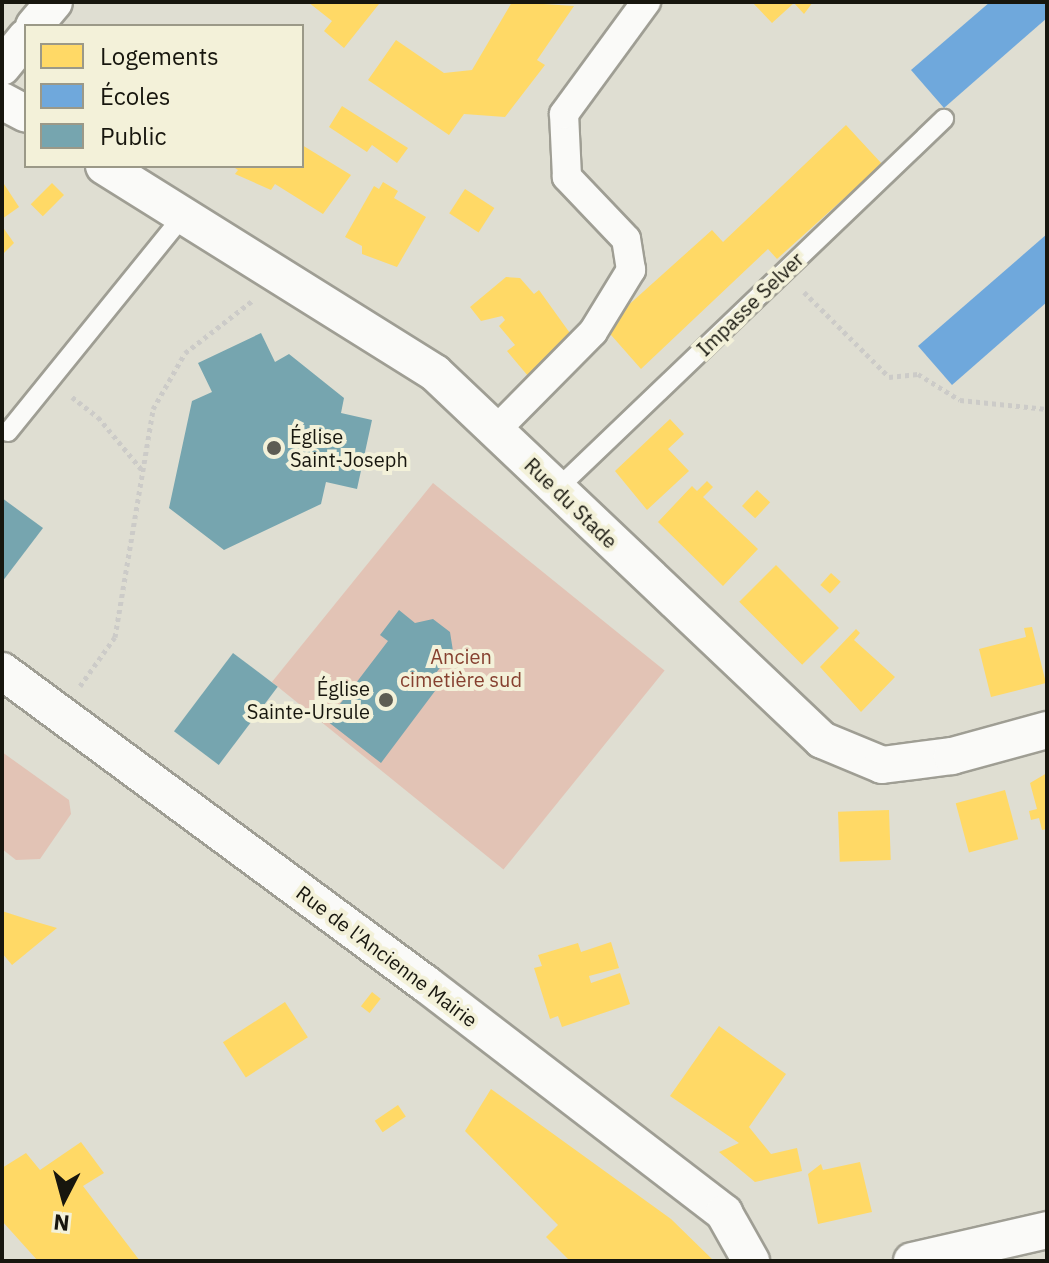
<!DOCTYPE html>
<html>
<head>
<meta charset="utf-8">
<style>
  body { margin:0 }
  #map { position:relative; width:1049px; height:1263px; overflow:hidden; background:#dfded2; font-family:"IBM Plex Sans",sans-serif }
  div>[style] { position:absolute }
  .green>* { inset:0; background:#e2c3b5; transform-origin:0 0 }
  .homes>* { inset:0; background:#ffd966; transform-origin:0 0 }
  .schools>* { inset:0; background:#6fa8dc }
  .public>* { inset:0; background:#76a5af; transform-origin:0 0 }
  .path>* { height:5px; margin-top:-2.5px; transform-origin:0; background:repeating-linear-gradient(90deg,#cccbc8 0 4px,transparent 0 8px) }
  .roads { filter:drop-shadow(2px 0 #9f9e94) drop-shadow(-2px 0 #9f9e94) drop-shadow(0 2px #9f9e94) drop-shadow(0 -2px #9f9e94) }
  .service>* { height:18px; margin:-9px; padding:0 9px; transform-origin:9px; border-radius:9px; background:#fafaf8 }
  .pedestrian>* { height:28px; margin:-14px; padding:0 14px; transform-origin:14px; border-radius:14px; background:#fafaf8 }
  .minor>* { height:36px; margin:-18px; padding:0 18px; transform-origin:18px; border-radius:18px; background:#fafaf8 }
  .dots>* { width:22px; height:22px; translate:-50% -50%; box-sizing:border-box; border:4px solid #f3f1d9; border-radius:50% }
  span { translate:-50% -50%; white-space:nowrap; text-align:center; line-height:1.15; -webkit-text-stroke:8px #f3f1d9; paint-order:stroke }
  .street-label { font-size:20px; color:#17160e }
  .poi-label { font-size:20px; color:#17160e }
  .left { translate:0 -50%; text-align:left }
  .right { translate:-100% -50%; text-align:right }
  .park-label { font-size:20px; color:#86402f }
  .frame { position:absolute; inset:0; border:4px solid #17160e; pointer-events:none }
  .legend { position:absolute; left:24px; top:24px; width:280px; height:144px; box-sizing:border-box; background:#f3f1d9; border:2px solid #9b9988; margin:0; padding:10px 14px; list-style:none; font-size:24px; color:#17160e }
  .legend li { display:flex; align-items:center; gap:16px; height:40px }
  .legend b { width:40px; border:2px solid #9b9988 }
  .north { position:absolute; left:24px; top:1159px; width:80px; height:80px; -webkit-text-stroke:6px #f3f1d9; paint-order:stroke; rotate:186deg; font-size:22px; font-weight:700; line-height:32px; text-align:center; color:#17160e }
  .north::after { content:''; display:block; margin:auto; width:28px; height:36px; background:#17160e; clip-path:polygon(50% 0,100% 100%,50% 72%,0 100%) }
</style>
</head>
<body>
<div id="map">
  <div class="green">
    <div style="left:433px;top:483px;width:298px;height:256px;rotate:39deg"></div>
    <div style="clip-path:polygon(2px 752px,69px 800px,71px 814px,40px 859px,16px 860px,2px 849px)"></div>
  </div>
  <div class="homes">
    <div style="clip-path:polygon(308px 2px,377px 2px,379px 4px,344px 48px,324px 31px,332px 21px)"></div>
    <div style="clip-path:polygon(512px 2px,574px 6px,537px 60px,545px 65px,505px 117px,464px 114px,449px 135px,368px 80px,396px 40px,444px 73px,472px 70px)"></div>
    <div style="clip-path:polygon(752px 2px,813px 2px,804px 14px,794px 3px,772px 23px)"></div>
    <div style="clip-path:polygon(342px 106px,408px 148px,397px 163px,372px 145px,367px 152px,329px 127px)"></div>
    <div style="clip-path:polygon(846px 125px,882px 164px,777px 259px,768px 249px,641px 369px,604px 327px,712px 230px,723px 242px)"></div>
    <div style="clip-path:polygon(302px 145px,351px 175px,323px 214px,275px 184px,271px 190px,235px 174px,238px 170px,232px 166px,302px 166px)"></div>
    <div style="clip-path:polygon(2px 181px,19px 207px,2px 219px)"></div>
    <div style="clip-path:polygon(383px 182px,398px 191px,394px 198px,426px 217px,397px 267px,362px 254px,362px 246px,345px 237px,374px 186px,379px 189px)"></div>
    <div style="left:52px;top:183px;width:17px;height:30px;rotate:45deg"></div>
    <div style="left:465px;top:189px;width:35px;height:29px;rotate:33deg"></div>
    <div style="clip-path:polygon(2px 226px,14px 243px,2px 255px)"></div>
    <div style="clip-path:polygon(506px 277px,520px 278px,534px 294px,539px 290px,572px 336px,528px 376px,507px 351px,515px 345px,499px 326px,505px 320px,502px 316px,481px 321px,470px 307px)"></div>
    <div style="clip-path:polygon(670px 419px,684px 434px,668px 449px,689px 471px,647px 510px,615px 471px)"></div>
    <div style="clip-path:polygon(707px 481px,713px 487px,703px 497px,758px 549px,723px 586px,658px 522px,692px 486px,697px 491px)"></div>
    <div style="left:757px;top:490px;width:18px;height:22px;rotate:43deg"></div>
    <div style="left:776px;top:565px;width:89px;height:52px;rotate:45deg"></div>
    <div style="left:831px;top:573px;width:13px;height:16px;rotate:42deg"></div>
    <div style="clip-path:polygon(1032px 627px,1046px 683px,991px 697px,979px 649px,1026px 637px,1024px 628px)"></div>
    <div style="clip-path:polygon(856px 629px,860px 633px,854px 640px,895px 677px,861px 712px,820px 667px)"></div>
    <div style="clip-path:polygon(1047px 773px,1047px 829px,1042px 830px,1039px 818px,1031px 820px,1029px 811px,1037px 809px,1030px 783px)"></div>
    <div style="left:1005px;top:790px;width:51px;height:51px;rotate:75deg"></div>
    <div style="left:889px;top:810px;width:50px;height:51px;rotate:88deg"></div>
    <div style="clip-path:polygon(2px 911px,33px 921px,57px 928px,12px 965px,2px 953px)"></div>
    <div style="clip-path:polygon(611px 942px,619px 968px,589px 976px,591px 983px,620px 973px,630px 1004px,562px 1027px,558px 1016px,550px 1019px,534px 968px,542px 966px,538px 955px,578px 943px,581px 952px)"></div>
    <div style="left:372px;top:992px;width:11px;height:18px;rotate:38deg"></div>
    <div style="left:285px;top:1002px;width:42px;height:74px;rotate:57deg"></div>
    <div style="clip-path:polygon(719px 1026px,786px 1074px,749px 1127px,771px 1154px,797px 1148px,802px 1171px,755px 1182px,719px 1152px,739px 1143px,670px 1096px)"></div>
    <div style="clip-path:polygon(491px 1089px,671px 1219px,714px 1261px,570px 1261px,546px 1237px,558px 1225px,465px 1131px)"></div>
    <div style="left:398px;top:1105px;width:14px;height:28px;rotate:56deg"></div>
    <div style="clip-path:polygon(81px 1142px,104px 1173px,83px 1186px,140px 1261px,38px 1261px,2px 1221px,2px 1168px,26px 1153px,40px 1170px)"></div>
    <div style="clip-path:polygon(860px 1162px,872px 1212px,818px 1224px,808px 1174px,821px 1164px,823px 1170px)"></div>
  </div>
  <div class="schools">
    <div style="clip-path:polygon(990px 2px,1047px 2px,1047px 18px,944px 108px,911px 70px)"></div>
    <div style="clip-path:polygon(1047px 234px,1047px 302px,952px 385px,918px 346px)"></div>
  </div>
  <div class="public">
    <div style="clip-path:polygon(261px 333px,275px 362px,289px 354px,344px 398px,341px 413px,372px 420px,357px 489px,326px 482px,321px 504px,224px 550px,169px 508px,192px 401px,212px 392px,198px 363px)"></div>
    <div style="clip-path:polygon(2px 498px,43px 528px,2px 582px)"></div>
    <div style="clip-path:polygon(399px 610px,415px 623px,433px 619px,450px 632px,453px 651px,436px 673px,444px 679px,381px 763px,327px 721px,388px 641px,380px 635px)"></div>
    <div style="left:233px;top:653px;width:56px;height:98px;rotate:37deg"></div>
  </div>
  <div class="path">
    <div style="left:804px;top:292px;width:120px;rotate:45deg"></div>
    <div style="left:889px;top:377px;width:29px;rotate:-6deg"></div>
    <div style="left:918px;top:374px;width:49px;rotate:31.8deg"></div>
    <div style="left:960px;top:400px;width:87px;rotate:5.9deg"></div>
    <div style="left:72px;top:397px;width:33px;rotate:38deg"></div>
    <div style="left:98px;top:417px;width:69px;rotate:50.3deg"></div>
    <div style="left:80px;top:686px;width:60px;rotate:-54.5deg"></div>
    <div style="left:115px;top:637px;width:231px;rotate:-80.5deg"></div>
    <div style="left:153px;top:409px;width:64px;rotate:-60.3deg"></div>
    <div style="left:185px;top:353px;width:86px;rotate:-37.9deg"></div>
  </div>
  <div class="roads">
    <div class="service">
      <div style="left:8px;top:432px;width:279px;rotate:-51deg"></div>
      <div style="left:556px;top:490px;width:537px;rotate:-43.72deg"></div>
    </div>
    <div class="pedestrian">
      <div style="left:495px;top:431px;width:139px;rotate:-45.3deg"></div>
      <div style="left:593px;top:332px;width:73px;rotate:-58.5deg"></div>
      <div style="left:631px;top:270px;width:31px;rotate:-99deg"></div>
      <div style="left:626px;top:239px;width:86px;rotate:-133.6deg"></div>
      <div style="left:567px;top:177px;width:63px;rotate:-92.7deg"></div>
      <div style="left:564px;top:114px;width:139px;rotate:-53.8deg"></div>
    </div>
    <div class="minor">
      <div style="left:34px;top:26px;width:31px;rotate:-50deg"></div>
      <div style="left:2px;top:67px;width:38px;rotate:-51deg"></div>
      <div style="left:2px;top:101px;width:27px;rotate:28deg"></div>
      <div style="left:104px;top:166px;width:390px;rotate:32deg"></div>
      <div style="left:435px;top:373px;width:533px;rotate:43.48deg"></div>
      <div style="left:822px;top:740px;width:65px;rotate:22.6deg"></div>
      <div style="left:882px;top:765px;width:71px;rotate:-7.3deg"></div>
      <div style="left:952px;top:756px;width:98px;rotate:-15.3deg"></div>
      <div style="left:2px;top:671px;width:527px;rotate:36.44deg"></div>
      <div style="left:426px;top:984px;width:376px;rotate:37.5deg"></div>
      <div style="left:724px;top:1213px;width:55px;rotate:60.6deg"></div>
      <div style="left:912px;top:1261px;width:139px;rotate:-12.9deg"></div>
    </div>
  </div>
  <div class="dots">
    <div style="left:274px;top:448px;background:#5d5c53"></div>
    <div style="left:386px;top:700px;background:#5d5c53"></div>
  </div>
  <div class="street-label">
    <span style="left:750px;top:304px;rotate:-44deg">Impasse Selver</span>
    <span style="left:571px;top:503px;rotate:44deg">Rue du Stade</span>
    <span style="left:387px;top:956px;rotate:37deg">Rue de l'Ancienne Mairie</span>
  </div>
  <div class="poi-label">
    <span class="left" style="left:290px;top:448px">Église<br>Saint-Joseph</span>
    <span class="right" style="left:370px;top:700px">Église<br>Sainte-Ursule</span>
  </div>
  <div class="park-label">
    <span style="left:461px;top:668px">Ancien<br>cimetière sud</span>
  </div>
  <div class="frame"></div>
  <ul class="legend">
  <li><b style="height:22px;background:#ffd966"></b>Logements</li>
  <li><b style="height:22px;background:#6fa8dc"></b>Écoles</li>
  <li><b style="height:22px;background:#76a5af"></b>Public</li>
  </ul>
  <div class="north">N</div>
</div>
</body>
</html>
